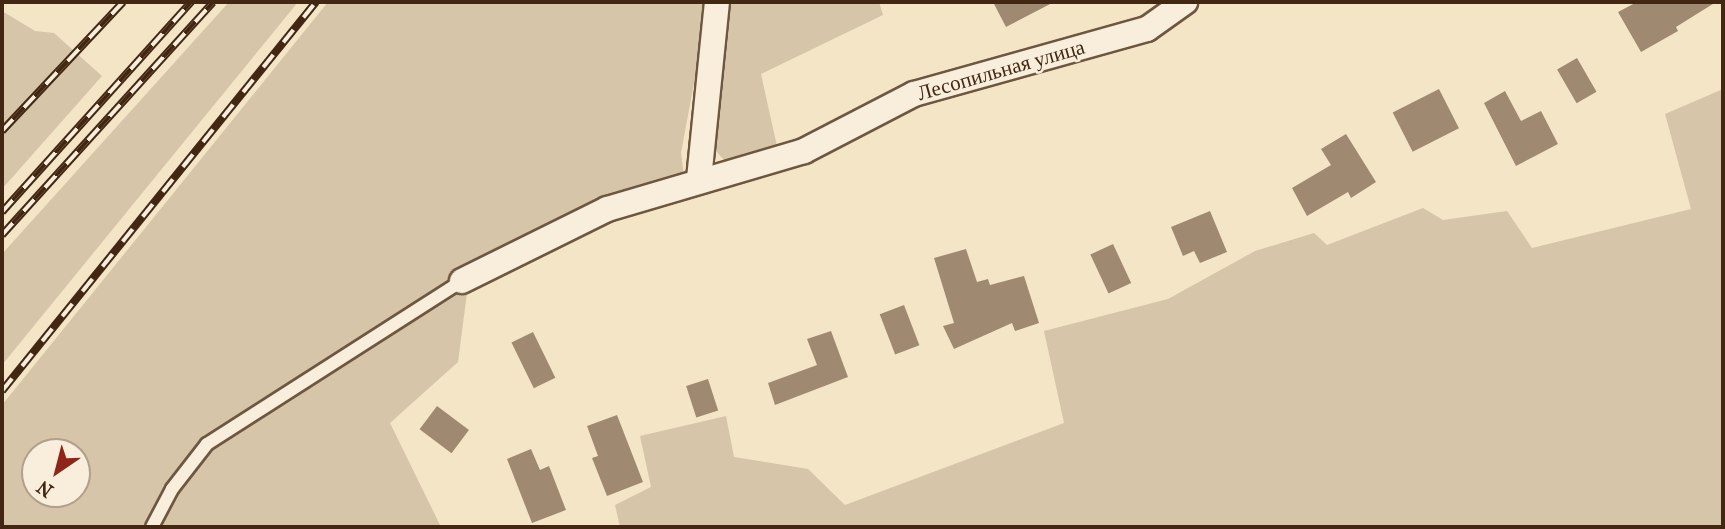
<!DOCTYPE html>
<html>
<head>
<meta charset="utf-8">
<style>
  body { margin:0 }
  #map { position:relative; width:1725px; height:529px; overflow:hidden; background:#f4e5c7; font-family:"IM FELL French Canon",serif }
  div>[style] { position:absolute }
  .green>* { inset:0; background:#d6c5a8 }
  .building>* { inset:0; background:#9f8a71; transform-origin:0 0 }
  .roads { filter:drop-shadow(2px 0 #6e5740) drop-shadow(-2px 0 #6e5740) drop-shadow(0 2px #6e5740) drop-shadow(0 -2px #6e5740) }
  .service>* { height:12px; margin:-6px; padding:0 6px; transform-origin:6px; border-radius:6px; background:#f8eedb }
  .minor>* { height:24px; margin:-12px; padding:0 12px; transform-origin:12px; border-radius:12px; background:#f8eedb }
  .rail>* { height:8px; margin-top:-4px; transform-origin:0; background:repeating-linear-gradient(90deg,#f8eedb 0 16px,#422813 0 32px); box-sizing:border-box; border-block:2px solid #422813 }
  span { translate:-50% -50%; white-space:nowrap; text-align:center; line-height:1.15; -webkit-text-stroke:5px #f8eedb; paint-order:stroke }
  .street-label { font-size:21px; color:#422813 }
  .frame { position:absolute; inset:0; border:4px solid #422813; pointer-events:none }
  .north { position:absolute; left:21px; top:438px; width:70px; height:70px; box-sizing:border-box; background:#f8eedb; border:2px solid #af9f8b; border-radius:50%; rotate:215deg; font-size:19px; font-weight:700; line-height:28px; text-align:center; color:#422813 }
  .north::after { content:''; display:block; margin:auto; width:24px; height:32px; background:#8f2418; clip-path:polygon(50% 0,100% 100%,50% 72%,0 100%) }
</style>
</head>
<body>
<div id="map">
  <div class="green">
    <div style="clip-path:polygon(229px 2px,298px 2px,2px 365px,2px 254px)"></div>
    <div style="clip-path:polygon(evenodd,328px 2px,709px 2px,681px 153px,687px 199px,611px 221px,467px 293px,458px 362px,390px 423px,441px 527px,2px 527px,2px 405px,328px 2px,35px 452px,77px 452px,77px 494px,35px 494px,35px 452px)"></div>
    <div style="clip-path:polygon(723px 2px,879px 2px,883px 15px,761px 74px,778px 151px,744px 162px,725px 161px,712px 147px)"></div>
    <div style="clip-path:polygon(2px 11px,35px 31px,54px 33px,102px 76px,2px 189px)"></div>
    <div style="clip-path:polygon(1723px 89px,1723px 527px,620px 527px,615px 505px,651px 487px,640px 436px,726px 416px,734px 457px,808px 469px,845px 505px,1064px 423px,1044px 331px,1168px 299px,1255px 251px,1314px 233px,1327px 245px,1423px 208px,1443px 220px,1507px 211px,1532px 248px,1691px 209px,1665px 114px)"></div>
  </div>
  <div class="building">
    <div style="clip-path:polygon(993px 2px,1054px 2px,1006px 27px)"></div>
    <div style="clip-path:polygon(1637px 2px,1716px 2px,1676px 27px,1678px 31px,1641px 52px,1618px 12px)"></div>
    <div style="left:1577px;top:58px;width:39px;height:23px;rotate:60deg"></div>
    <div style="left:1439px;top:89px;width:44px;height:52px;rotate:63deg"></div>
    <div style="clip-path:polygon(1505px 91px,1521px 121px,1541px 111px,1558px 144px,1516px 166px,1484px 103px)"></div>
    <div style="clip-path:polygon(1346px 134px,1376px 182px,1351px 198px,1348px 192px,1307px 216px,1292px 188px,1331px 165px,1321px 149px)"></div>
    <div style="clip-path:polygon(1210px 211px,1227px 252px,1200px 263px,1194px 251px,1183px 256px,1171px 227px)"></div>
    <div style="left:1113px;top:244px;width:43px;height:25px;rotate:65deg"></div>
    <div style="clip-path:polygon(966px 249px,977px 282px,988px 279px,990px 285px,1024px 276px,1039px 323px,1015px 331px,1012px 323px,954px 349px,943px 326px,954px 323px,934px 258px)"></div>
    <div style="left:904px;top:305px;width:43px;height:26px;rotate:69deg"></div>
    <div style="clip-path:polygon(831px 331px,848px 377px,775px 405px,768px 383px,817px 365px,807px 339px)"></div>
    <div style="left:533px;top:332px;width:51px;height:24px;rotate:64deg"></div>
    <div style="left:708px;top:379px;width:33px;height:23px;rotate:72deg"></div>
    <div style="left:437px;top:406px;width:40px;height:29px;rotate:37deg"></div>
    <div style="clip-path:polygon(617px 415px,643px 482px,607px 496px,592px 458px,598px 456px,587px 426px)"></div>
    <div style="clip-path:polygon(531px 449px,540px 470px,549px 466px,566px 510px,532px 523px,507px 459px)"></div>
  </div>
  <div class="roads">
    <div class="service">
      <div style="left:152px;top:527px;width:43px;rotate:-62.2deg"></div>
      <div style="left:172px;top:489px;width:57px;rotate:-52.1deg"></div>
      <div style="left:207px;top:444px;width:303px;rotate:-32.6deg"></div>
    </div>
    <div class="minor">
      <div style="left:699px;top:179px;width:178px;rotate:-84.2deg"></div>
      <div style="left:462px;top:281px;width:162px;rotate:-26.4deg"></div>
      <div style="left:607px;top:209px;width:205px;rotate:-16.4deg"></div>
      <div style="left:804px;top:151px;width:124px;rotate:-27.4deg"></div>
      <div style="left:914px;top:94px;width:242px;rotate:-15.6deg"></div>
      <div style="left:1147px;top:29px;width:47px;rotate:-35.4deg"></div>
    </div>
  </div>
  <div class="rail">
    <div style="left:2px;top:131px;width:177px;rotate:-46.8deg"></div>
    <div style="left:2px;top:212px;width:283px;rotate:-48deg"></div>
    <div style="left:2px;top:235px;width:314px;rotate:-47.8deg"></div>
    <div style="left:2px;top:391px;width:500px;rotate:-51.1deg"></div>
  </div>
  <div class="street-label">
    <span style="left:1001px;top:70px;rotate:-16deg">Лесопильная улица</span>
  </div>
  <div class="frame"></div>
  <div class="north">N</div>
</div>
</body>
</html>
